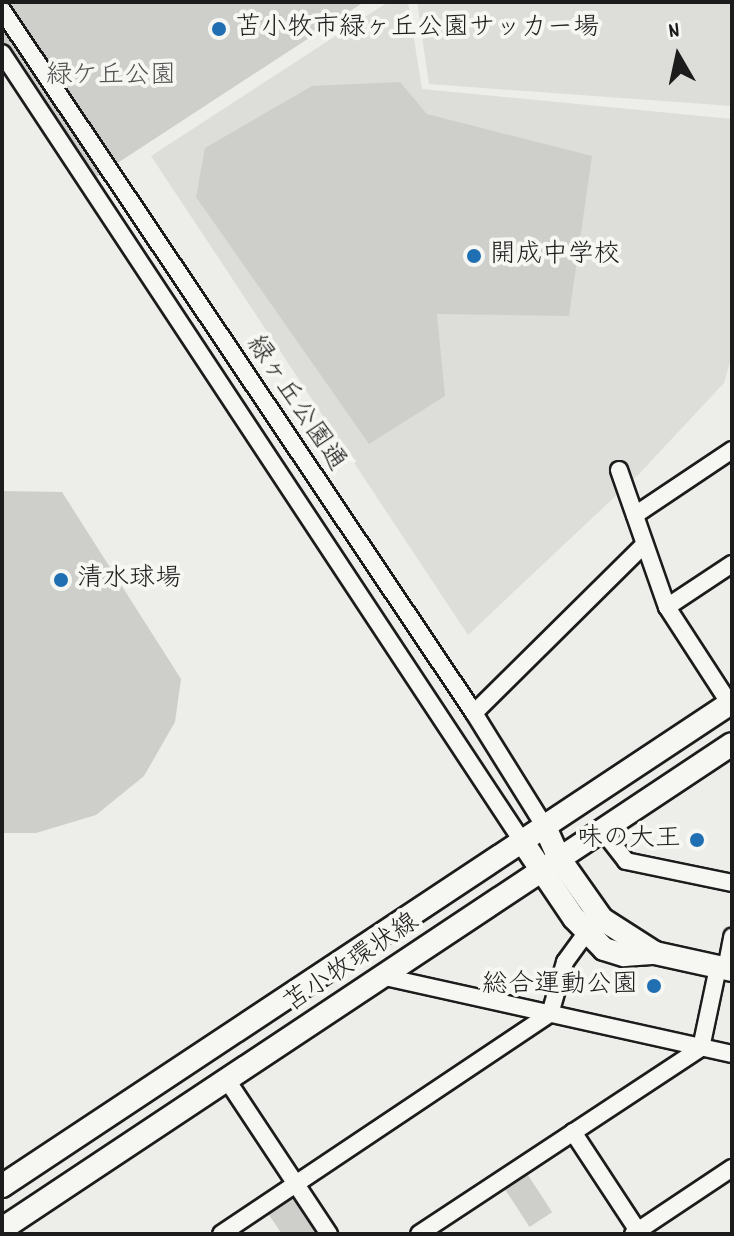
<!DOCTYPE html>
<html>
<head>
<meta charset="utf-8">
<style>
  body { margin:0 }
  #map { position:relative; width:734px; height:1236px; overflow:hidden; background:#edede9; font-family:Dekko,"Klee One",sans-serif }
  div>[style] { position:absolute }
  .built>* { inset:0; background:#ddddda }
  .green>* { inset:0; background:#cececb; transform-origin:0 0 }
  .roads { filter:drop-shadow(2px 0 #1c1c1c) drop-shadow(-2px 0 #1c1c1c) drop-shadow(0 2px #1c1c1c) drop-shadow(0 -2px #1c1c1c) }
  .street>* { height:16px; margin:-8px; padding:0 8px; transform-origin:8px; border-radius:8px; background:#f6f6f2 }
  .secondary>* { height:22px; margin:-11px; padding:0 11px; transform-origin:11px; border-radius:11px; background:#f6f6f2 }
  .dots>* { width:22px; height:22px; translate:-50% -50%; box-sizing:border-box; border:4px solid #f6f6f2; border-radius:50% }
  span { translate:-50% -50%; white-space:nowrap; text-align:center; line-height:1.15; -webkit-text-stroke:8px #f6f6f2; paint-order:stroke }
  .poi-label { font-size:26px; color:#1c1c1c }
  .left { translate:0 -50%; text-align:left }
  .right { translate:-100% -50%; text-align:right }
  .park-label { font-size:26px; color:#515151 }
  .street-label { font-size:26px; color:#1c1c1c }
  .frame { position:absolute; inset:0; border:4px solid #1c1c1c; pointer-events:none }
  .north { position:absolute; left:638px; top:16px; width:80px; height:80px; -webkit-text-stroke:6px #f6f6f2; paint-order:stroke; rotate:351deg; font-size:22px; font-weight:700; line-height:32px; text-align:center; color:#1c1c1c }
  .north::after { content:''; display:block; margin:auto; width:28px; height:36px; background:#1c1c1c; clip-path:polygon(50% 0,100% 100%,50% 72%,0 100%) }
</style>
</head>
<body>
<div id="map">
  <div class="built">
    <div style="clip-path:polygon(388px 2px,408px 2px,422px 89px,732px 119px,732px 355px,724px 383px,639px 474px,468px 635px,151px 156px)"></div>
    <div style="clip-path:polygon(417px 2px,732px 2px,732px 106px,429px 84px)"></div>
  </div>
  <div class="green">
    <div style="clip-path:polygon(2px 2px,364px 2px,87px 183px,2px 53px)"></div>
    <div style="clip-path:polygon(400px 82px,427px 114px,592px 156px,569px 316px,437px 314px,445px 396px,369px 444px,196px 197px,205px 148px,312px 86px)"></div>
    <div style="clip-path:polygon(2px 491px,62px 492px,181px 679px,175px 722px,144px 776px,96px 815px,36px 833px,2px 833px)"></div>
    <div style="left:526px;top:1172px;width:48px;height:27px;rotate:57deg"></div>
    <div style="clip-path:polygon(293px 1195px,319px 1234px,282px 1234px,267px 1212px)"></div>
  </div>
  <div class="roads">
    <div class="street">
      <div style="left:2px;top:10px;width:847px;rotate:56.12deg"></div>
      <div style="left:474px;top:713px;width:134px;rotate:58.1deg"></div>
      <div style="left:2px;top:53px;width:944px;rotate:56.58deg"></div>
      <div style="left:619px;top:470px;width:145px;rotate:70.7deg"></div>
      <div style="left:667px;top:607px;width:119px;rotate:57deg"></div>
      <div style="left:635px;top:515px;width:117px;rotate:-33.8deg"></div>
      <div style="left:667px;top:607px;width:78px;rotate:-33.5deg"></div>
      <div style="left:474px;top:713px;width:239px;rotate:-44.7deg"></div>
      <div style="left:602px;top:830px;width:39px;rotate:52deg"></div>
      <div style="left:626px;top:861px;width:108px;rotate:11.7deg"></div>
      <div style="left:726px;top:969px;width:33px;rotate:-79deg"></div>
      <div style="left:385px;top:977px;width:355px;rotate:12.5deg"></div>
      <div style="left:227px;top:1080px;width:185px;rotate:56.5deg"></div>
      <div style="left:573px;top:1132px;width:118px;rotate:56.7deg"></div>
      <div style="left:221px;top:1234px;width:396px;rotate:-33.8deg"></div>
      <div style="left:550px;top:1014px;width:54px;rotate:-73.9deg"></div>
      <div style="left:565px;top:962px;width:36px;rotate:-54deg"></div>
      <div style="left:419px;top:1234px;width:338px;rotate:-33.4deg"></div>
      <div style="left:701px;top:1048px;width:83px;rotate:-78.1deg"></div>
      <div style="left:633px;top:1234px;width:119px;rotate:-33.7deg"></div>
    </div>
    <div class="secondary">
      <div style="left:545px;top:827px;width:34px;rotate:66deg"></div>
      <div style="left:559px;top:858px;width:75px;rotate:54.8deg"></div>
      <div style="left:602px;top:919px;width:63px;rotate:32.7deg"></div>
      <div style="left:522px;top:841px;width:93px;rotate:56deg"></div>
      <div style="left:574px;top:918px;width:43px;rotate:45.9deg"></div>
      <div style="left:604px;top:949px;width:21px;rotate:17deg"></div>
      <div style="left:624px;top:955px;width:31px;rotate:-4deg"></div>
      <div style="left:655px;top:953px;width:79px;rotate:12.4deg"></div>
      <div style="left:2px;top:1186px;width:876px;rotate:-33.54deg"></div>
      <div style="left:2px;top:1229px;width:876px;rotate:-33.6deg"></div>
    </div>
  </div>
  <div class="dots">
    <div style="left:219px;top:29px;background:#1f6fb2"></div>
    <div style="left:474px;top:256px;background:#1f6fb2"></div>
    <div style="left:61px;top:580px;background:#1f6fb2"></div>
    <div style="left:697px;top:840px;background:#1f6fb2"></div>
    <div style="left:654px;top:986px;background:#1f6fb2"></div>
  </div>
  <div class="poi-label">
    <span class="left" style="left:235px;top:29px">苫小牧市緑ヶ丘公園サッカー場</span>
    <span class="left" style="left:490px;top:256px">開成中学校</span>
    <span class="left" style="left:77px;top:580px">清水球場</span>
    <span class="right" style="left:681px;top:840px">味の大王</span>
    <span class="right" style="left:638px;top:986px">総合運動公園</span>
  </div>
  <div class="park-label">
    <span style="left:111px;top:77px">緑ケ丘公園</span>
  </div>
  <div class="street-label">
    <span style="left:295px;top:404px;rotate:56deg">緑ヶ丘公園通</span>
    <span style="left:352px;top:964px;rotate:-34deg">苫小牧環状線</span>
  </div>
  <div class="frame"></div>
  <div class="north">N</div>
</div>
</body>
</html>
